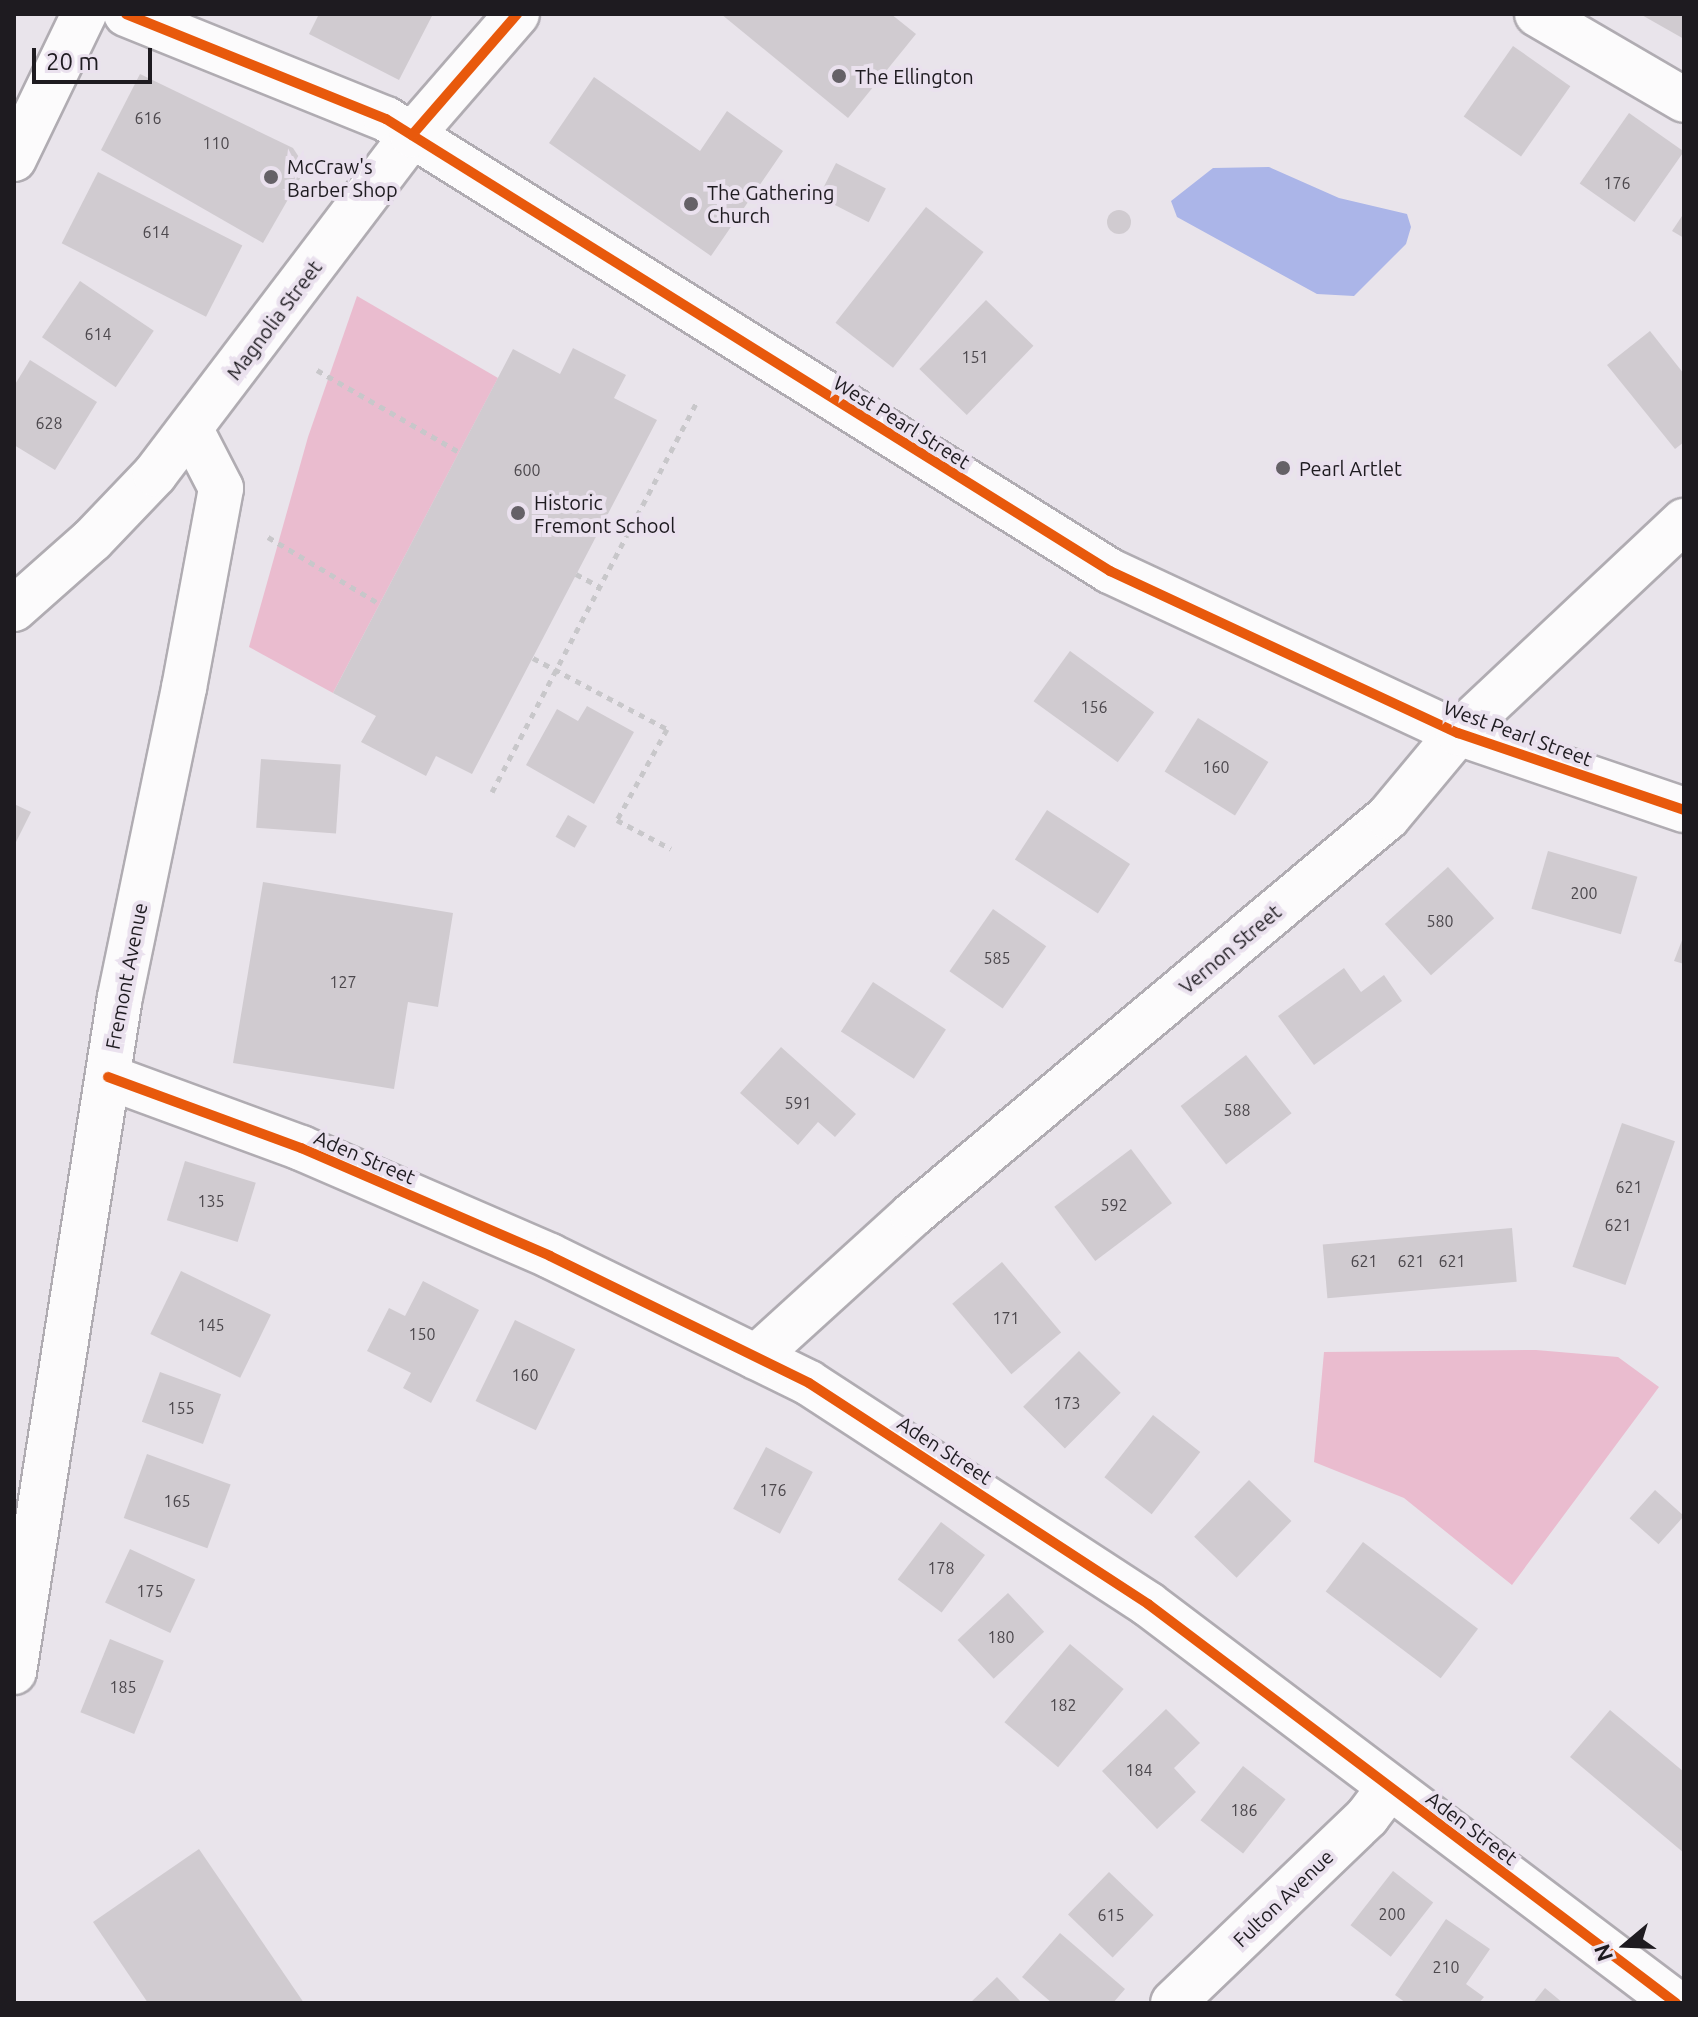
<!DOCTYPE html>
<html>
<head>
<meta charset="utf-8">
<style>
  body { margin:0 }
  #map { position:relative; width:1698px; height:2017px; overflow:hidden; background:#e9e4eb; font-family:Ubuntu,sans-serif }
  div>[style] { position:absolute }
  .green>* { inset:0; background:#eabccf }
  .water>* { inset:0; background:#abb5e8 }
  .building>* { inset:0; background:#d0cbd0; transform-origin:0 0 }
  .round { border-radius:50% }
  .path>* { height:5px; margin-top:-2.5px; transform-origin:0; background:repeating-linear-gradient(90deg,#c8c7ca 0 6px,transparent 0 12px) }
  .roads { filter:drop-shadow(2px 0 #b0acb2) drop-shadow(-2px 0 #b0acb2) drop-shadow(0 2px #b0acb2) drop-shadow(0 -2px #b0acb2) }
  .minor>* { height:44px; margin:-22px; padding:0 22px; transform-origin:22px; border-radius:22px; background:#fcfbfc }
  .major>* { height:44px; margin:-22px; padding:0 22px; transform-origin:22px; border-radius:22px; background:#fcfbfc }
  .cycleway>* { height:10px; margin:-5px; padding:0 5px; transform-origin:5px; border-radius:5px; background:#e8590c }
  .dots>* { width:22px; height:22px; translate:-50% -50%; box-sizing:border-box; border:4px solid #eae1ee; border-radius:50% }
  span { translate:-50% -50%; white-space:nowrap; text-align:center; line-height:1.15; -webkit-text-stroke:8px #eae1ee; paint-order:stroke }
  .number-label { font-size:16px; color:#4c484d }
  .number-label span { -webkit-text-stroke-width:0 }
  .poi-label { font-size:20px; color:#1e1b20 }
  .left { translate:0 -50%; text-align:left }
  .street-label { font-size:20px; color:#1e1b20 }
  .frame { position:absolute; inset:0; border:16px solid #1e1b20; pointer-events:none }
  .north { position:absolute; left:1586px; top:1905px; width:80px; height:80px; -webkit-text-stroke:6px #eae1ee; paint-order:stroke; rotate:251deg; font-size:22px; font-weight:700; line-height:32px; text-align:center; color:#1e1b20 }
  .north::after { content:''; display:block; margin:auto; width:28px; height:36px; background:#1e1b20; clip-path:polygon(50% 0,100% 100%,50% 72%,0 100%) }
  .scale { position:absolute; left:32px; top:48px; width:120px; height:36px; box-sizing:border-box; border:4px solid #1e1b20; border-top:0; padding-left:10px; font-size:24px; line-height:28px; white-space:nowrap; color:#1e1b20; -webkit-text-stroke:6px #eae1ee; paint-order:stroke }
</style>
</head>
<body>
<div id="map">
  <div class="green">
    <div style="clip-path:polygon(357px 296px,498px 378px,333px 693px,249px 647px,308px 437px)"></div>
    <div style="clip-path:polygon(1536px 1350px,1618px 1357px,1659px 1387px,1512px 1585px,1404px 1498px,1314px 1462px,1324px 1352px)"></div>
  </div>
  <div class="water">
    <div style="clip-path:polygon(1269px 167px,1339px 198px,1407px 214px,1411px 227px,1406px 244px,1354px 296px,1317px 294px,1177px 217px,1171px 201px,1213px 168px)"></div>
  </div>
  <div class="building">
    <div style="clip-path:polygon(319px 14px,433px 14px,399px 80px,309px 34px)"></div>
    <div style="clip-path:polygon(721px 14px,891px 14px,916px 34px,848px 118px)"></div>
    <div style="clip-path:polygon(1640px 14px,1684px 14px,1684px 39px)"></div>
    <div style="left:1513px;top:46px;width:70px;height:86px;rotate:35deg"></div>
    <div style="clip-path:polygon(140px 74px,293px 148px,306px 168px,263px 243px,101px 150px)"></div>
    <div style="clip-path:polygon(594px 77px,700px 151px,727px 111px,783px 151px,711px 256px,549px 143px)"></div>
    <div style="left:1629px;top:113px;width:67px;height:86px;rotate:35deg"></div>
    <div style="left:836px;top:163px;width:56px;height:38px;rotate:27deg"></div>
    <div style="left:98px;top:172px;width:162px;height:80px;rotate:27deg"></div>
    <div style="left:926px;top:207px;width:73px;height:147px;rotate:38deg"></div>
    <div class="round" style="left:1107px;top:210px;width:24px;height:24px"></div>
    <div style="clip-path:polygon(1684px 213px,1684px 238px,1672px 231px)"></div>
    <div style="left:80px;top:281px;width:89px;height:68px;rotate:34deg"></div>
    <div style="left:986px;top:300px;width:66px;height:96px;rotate:44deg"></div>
    <div style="clip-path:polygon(1650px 331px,1684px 374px,1684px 442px,1675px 449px,1607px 365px)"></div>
    <div style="clip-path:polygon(573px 348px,626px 375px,614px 398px,657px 420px,472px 774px,436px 756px,426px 776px,361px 742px,376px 716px,333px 693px,513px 349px,560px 374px)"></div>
    <div style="clip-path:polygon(30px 360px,97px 402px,55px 470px,14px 445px,14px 386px)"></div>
    <div style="left:1070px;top:651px;width:104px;height:62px;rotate:36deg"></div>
    <div style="clip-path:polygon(587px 706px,634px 732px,594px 804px,526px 765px,557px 709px,578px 721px)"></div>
    <div style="left:1198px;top:718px;width:83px;height:63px;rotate:32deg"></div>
    <div style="left:261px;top:759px;width:80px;height:69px;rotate:4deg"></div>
    <div style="clip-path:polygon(14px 804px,31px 812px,14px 846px)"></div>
    <div style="left:1047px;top:810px;width:99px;height:59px;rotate:33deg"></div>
    <div style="left:568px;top:815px;width:22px;height:25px;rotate:30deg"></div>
    <div style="left:1548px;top:851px;width:93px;height:60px;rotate:16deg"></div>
    <div style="left:1448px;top:867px;width:69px;height:85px;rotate:48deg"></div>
    <div style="clip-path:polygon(263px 882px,453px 913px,438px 1007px,408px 1002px,394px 1089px,233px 1063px)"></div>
    <div style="left:993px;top:909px;width:65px;height:76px;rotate:35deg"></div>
    <div style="clip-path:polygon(1684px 935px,1684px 964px,1674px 961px)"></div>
    <div style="clip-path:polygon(1344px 968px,1361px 992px,1384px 975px,1402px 1001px,1314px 1065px,1278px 1016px)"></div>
    <div style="left:873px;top:982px;width:87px;height:59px;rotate:33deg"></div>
    <div style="clip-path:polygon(781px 1047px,856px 1114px,835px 1137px,818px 1122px,798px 1145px,740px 1093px)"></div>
    <div style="left:1246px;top:1055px;width:74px;height:83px;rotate:52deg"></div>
    <div style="left:1622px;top:1123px;width:56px;height:152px;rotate:19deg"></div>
    <div style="left:1131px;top:1149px;width:68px;height:96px;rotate:53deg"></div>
    <div style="left:185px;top:1161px;width:74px;height:62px;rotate:17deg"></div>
    <div style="left:1512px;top:1228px;width:54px;height:190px;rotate:85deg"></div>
    <div style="left:1002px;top:1262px;width:92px;height:65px;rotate:50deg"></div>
    <div style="left:181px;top:1271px;width:100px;height:70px;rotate:26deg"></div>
    <div style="clip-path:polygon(423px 1281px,479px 1310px,431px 1403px,403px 1388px,411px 1373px,367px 1351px,389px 1308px,405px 1316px)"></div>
    <div style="left:515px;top:1320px;width:67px;height:90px;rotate:26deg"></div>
    <div style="left:1079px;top:1351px;width:59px;height:79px;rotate:45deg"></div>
    <div style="left:160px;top:1372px;width:65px;height:53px;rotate:20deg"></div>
    <div style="left:1153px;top:1415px;width:60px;height:79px;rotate:38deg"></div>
    <div style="left:766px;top:1447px;width:53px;height:70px;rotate:28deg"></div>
    <div style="left:147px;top:1454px;width:89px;height:68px;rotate:20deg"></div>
    <div style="left:1249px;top:1480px;width:59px;height:79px;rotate:44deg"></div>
    <div style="left:1655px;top:1490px;width:39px;height:38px;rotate:42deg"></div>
    <div style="left:941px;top:1522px;width:55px;height:72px;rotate:37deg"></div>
    <div style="left:1363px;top:1542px;width:144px;height:62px;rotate:37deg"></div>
    <div style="left:130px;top:1549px;width:72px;height:59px;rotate:25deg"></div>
    <div style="left:1008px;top:1593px;width:53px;height:69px;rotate:47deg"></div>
    <div style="left:110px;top:1639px;width:58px;height:79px;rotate:22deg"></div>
    <div style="left:1070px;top:1644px;width:70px;height:102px;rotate:40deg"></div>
    <div style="clip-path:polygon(1166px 1709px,1200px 1743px,1174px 1768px,1196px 1792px,1157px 1829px,1102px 1771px)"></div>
    <div style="clip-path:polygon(1610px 1710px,1684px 1772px,1684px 1853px,1570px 1757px)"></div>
    <div style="left:1243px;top:1766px;width:54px;height:69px;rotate:38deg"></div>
    <div style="clip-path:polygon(199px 1849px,304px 2003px,148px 2003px,93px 1922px)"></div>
    <div style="left:1393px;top:1871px;width:51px;height:69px;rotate:38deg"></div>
    <div style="left:1109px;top:1872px;width:62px;height:59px;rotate:44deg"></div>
    <div style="clip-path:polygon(1446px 1919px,1490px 1949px,1466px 1984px,1484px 1997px,1479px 2003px,1406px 2003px,1395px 1995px)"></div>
    <div style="clip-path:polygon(1060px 1933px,1125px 1989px,1113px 2003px,1052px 2003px,1022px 1977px)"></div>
    <div style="clip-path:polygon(997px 1977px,1022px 2003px,970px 2003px)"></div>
    <div style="clip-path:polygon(1545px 1988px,1563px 2003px,1533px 2003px)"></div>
  </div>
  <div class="path">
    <div style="left:317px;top:370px;width:164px;rotate:30deg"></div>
    <div style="left:268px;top:537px;width:131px;rotate:30.9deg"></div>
    <div style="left:576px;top:574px;width:27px;rotate:28deg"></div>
    <div style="left:533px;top:658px;width:152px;rotate:27.9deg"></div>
    <div style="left:667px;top:729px;width:104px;rotate:118.8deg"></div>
    <div style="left:617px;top:820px;width:61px;rotate:28.2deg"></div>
    <div style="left:492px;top:792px;width:441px;rotate:-62.3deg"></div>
  </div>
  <div class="roads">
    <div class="minor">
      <div style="left:126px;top:14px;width:280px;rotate:22deg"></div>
      <div style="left:386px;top:119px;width:854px;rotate:31.98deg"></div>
      <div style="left:1110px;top:571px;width:384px;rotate:25deg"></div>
      <div style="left:1458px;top:733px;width:239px;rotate:18.8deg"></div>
      <div style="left:1537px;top:14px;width:170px;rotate:30.3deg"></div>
      <div style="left:14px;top:609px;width:104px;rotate:-41.5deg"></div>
      <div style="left:92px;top:540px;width:91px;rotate:-46.3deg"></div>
      <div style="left:155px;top:474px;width:425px;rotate:-52.8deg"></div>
      <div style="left:412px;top:135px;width:160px;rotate:-49deg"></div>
      <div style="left:108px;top:1077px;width:206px;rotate:20.2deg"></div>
      <div style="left:301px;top:1148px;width:271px;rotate:23.4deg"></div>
      <div style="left:550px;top:1256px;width:288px;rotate:26.1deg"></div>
      <div style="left:809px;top:1383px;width:405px;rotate:33.1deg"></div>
      <div style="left:1148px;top:1604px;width:662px;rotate:37.08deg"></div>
      <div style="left:756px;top:1357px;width:211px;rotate:-42.3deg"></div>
      <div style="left:912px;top:1215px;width:620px;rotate:-39.9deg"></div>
      <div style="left:1388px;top:817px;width:109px;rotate:-50.2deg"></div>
      <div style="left:1458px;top:733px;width:310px;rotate:-43.2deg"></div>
      <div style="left:14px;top:1672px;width:683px;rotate:-81.08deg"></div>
      <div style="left:120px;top:997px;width:316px;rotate:-78.3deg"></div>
      <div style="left:184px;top:688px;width:203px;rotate:-79.5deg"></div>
      <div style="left:221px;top:488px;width:65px;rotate:-117.3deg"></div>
      <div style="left:1173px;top:2003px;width:269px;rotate:-43.8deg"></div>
      <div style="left:1367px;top:1817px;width:36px;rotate:-53deg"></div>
    </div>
    <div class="major">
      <div style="left:14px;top:159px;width:161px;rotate:-64.2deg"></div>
    </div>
  </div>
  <div class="cycleway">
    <div style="left:126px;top:14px;width:280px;rotate:22deg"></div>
    <div style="left:386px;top:119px;width:854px;rotate:31.98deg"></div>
    <div style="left:1110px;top:571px;width:384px;rotate:25deg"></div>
    <div style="left:1458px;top:733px;width:239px;rotate:18.8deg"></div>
    <div style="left:412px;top:135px;width:160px;rotate:-49deg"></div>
    <div style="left:108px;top:1077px;width:206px;rotate:20.2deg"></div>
    <div style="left:301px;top:1148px;width:271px;rotate:23.4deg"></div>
    <div style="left:550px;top:1256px;width:288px;rotate:26.1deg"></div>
    <div style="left:809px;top:1383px;width:405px;rotate:33.1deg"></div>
    <div style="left:1148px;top:1604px;width:662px;rotate:37.08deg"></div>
  </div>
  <div class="dots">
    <div style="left:839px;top:76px;background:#656167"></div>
    <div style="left:271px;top:177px;background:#656167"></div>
    <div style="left:691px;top:204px;background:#656167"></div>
    <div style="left:1283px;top:468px;background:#656167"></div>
    <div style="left:518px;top:513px;background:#656167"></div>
  </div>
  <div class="number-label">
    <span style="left:148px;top:118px">616</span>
    <span style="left:216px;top:143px">110</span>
    <span style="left:1617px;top:183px">176</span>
    <span style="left:156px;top:232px">614</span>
    <span style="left:98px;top:334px">614</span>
    <span style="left:975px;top:357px">151</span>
    <span style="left:49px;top:423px">628</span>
    <span style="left:527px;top:470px">600</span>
    <span style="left:1094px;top:707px">156</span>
    <span style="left:1216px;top:767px">160</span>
    <span style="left:1584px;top:893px">200</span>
    <span style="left:1440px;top:921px">580</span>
    <span style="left:997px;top:958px">585</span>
    <span style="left:343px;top:982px">127</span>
    <span style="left:798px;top:1103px">591</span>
    <span style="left:1237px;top:1110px">588</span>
    <span style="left:1629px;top:1187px">621</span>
    <span style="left:211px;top:1201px">135</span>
    <span style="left:1114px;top:1205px">592</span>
    <span style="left:1618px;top:1225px">621</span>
    <span style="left:1364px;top:1261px">621</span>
    <span style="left:1411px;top:1261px">621</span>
    <span style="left:1452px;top:1261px">621</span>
    <span style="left:1006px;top:1318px">171</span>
    <span style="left:211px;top:1325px">145</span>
    <span style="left:422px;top:1334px">150</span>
    <span style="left:525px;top:1375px">160</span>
    <span style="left:1067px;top:1403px">173</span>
    <span style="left:181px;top:1408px">155</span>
    <span style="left:773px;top:1490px">176</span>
    <span style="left:177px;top:1501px">165</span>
    <span style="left:941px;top:1568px">178</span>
    <span style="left:150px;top:1591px">175</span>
    <span style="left:1001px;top:1637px">180</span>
    <span style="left:123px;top:1687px">185</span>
    <span style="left:1063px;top:1705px">182</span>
    <span style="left:1139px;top:1770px">184</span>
    <span style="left:1244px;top:1810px">186</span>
    <span style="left:1392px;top:1914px">200</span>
    <span style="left:1111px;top:1915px">615</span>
    <span style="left:1446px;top:1967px">210</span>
  </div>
  <div class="poi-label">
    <span class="left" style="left:855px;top:76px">The Ellington</span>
    <span class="left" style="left:287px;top:178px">McCraw's<br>Barber Shop</span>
    <span class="left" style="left:707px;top:204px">The Gathering<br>Church</span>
    <span class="left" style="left:1299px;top:468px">Pearl Artlet</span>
    <span class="left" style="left:534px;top:514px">Historic<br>Fremont School</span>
  </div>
  <div class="street-label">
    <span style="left:274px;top:320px;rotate:-53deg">Magnolia Street</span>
    <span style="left:902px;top:422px;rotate:32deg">West Pearl Street</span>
    <span style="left:1518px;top:733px;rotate:20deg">West Pearl Street</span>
    <span style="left:1230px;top:949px;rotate:-40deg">Vernon Street</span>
    <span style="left:126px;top:976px;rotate:-79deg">Fremont Avenue</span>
    <span style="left:365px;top:1157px;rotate:23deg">Aden Street</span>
    <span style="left:945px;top:1450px;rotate:33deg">Aden Street</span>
    <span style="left:1472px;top:1828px;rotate:37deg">Aden Street</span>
    <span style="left:1283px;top:1898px;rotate:-44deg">Fulton Avenue</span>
  </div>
  <div class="frame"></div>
  <div class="north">N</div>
  <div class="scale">20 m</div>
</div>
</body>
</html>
